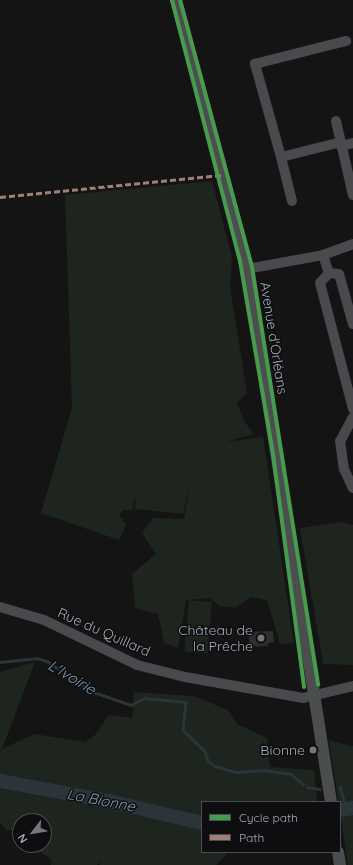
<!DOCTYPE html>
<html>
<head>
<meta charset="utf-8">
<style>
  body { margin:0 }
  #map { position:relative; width:353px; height:865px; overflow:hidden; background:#141414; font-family:Quicksand,sans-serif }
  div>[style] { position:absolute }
  .green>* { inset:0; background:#1e241e; transform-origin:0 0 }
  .stream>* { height:2.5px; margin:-1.25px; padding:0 1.25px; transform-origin:1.25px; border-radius:1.25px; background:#2b3439 }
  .river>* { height:14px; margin:-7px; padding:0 7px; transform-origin:7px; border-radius:7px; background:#2b3439 }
  .building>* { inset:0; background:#2e2e30 }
  .minor>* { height:10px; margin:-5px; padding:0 5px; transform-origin:5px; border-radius:5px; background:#484a4d }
  .major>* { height:12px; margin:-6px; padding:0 6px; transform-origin:6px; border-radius:6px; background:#4b4d4f }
  .quiet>* { height:3px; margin-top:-1.5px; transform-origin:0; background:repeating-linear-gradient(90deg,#9e8076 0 6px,transparent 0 9px) }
  .cycleway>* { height:4px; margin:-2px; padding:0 2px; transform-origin:2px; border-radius:2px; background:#469c4c }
  .dots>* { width:11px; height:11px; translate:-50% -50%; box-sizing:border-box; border:2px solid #0e0e10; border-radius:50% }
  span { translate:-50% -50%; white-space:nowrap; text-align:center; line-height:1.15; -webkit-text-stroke:3px #0e0e10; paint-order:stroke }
  .street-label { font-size:14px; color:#a5abb5 }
  .poi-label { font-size:14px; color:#a5abb5 }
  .right { translate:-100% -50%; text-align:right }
  .water-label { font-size:15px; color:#7e9aae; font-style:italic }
  .legend { position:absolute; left:201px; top:801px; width:140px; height:52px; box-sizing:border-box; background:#0e0e10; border:1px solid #4a4d52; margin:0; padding:5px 7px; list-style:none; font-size:12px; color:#a5abb5 }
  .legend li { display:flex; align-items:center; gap:8px; height:20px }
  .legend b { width:20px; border:1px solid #4a4d52 }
  .north { position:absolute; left:12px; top:813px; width:40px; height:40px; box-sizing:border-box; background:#0e0e10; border:1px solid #4a4d52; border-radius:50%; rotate:239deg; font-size:11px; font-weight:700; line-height:16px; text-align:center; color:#a5abb5 }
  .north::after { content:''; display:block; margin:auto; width:14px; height:18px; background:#72767d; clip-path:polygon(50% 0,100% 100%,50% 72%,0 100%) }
</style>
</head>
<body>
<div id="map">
  <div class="green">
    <div style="clip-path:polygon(212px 181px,232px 257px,230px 287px,247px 393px,237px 403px,244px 421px,254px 434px,225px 442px,263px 437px,294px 643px,280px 644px,267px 600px,251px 597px,235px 608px,219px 606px,210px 598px,186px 600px,178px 648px,164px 643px,158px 614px,135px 608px,132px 574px,156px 554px,142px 533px,153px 518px,184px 519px,189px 486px,183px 514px,135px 509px,136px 496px,132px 510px,123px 510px,119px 515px,126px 525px,119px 540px,41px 513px,72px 408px,65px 195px)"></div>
    <div style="clip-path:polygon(340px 522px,353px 525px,353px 665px,323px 664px,300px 528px)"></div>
    <div style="left:189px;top:600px;width:23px;height:52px;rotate:5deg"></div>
    <div style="clip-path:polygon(35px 662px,2px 749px,34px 734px,85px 742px,95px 735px,109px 715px,132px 718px,134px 692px,193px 696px,228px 710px,237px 724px,267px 738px,270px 767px,314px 770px,317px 802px,202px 802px,202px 852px,229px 852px,216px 865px,100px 865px,99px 861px,97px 865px,51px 865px,51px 860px,38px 850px,39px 845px,44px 845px,44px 821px,20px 821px,20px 830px,6px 830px,0 822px,0 672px)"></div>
    <div style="clip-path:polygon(329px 741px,353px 746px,353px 865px,348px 865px)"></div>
  </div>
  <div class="stream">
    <div style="left:0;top:662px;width:36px;rotate:-6deg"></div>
    <div style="left:36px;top:658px;width:11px;rotate:15deg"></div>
    <div style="left:47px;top:661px;width:53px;rotate:34.3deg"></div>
    <div style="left:91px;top:691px;width:42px;rotate:19.3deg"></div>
    <div style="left:131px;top:705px;width:16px;rotate:-27deg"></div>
    <div style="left:145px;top:698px;width:41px;rotate:5.6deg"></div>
    <div style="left:186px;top:702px;width:28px;rotate:96deg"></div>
    <div style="left:183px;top:730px;width:30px;rotate:44deg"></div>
    <div style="left:205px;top:751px;width:10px;rotate:73deg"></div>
    <div style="left:208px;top:761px;width:9px;rotate:36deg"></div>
    <div style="left:215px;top:766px;width:22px;rotate:16deg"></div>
    <div style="left:236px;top:772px;width:27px;rotate:-4deg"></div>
    <div style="left:263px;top:770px;width:28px;rotate:8deg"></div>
    <div style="left:291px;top:774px;width:16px;rotate:40deg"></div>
    <div style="left:340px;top:786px;width:24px;rotate:75deg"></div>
    <div style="left:307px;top:787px;width:13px;rotate:9deg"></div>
  </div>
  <div class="river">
    <div style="left:0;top:781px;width:110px;rotate:10.5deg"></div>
    <div style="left:108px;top:801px;width:97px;rotate:13.2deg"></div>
    <div style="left:340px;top:810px;width:13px;rotate:-9deg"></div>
  </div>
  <div class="building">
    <div style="clip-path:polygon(273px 631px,274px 642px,268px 643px,268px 646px,249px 647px,249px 632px)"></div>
  </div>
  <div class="minor">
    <div style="left:336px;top:121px;width:76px;rotate:77.1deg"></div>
    <div style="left:341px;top:146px;width:12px;rotate:-14deg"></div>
    <div style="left:281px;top:157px;width:97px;rotate:-105.6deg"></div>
    <div style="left:255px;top:64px;width:94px;rotate:-14.2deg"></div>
    <div style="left:292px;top:201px;width:45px;rotate:-104deg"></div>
    <div style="left:281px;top:157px;width:62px;rotate:-14deg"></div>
    <div style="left:323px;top:255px;width:19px;rotate:72deg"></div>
    <div style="left:247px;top:269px;width:77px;rotate:-10.4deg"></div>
    <div style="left:323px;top:255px;width:32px;rotate:-20deg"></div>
    <div style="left:329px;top:273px;width:13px;rotate:132deg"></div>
    <div style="left:320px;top:283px;width:130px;rotate:75.3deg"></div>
    <div style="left:329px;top:273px;width:10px;rotate:6deg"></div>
    <div style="left:339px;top:274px;width:52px;rotate:74.4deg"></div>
    <div style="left:353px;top:417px;width:27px;rotate:118deg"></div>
    <div style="left:340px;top:441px;width:28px;rotate:82deg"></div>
    <div style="left:344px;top:469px;width:21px;rotate:65deg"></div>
    <div style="left:0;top:607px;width:46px;rotate:16.5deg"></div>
    <div style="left:44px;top:620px;width:103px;rotate:25.8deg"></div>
    <div style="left:137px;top:665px;width:49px;rotate:14deg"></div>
    <div style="left:185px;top:677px;width:120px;rotate:10.1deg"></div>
    <div style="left:303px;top:698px;width:51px;rotate:-13.5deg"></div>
  </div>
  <div class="major">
    <div style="left:176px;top:0;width:270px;rotate:75deg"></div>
    <div style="left:246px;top:261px;width:548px;rotate:81.07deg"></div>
    <div style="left:338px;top:852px;width:13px;rotate:81deg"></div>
  </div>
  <div class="quiet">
    <div style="left:0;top:197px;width:222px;rotate:-5.7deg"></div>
  </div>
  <div class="cycleway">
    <div style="left:172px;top:0;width:270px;rotate:75.4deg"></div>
    <div style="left:240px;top:261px;width:196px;rotate:80.3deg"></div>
    <div style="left:273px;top:454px;width:235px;rotate:82.4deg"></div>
    <div style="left:180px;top:0;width:277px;rotate:74.9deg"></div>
    <div style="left:252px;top:267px;width:423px;rotate:81deg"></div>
  </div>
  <div class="dots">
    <div style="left:261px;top:638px;background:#72767d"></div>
    <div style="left:313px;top:750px;background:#72767d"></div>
  </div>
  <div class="street-label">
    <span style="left:274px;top:338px;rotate:81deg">Avenue d'Orléans</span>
    <span style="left:104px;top:632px;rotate:24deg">Rue du Quillard</span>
  </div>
  <div class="poi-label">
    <span class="right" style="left:253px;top:638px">Château de<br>la Prêche</span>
    <span class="right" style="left:305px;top:750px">Bionne</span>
  </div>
  <div class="water-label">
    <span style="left:72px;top:677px;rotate:31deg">L'Ivoirie</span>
    <span style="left:101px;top:800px;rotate:11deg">La Bionne</span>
  </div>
  <ul class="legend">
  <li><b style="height:5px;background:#469c4c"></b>Cycle path</li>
  <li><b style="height:5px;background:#9e8076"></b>Path</li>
  </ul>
  <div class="north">N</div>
</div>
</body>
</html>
